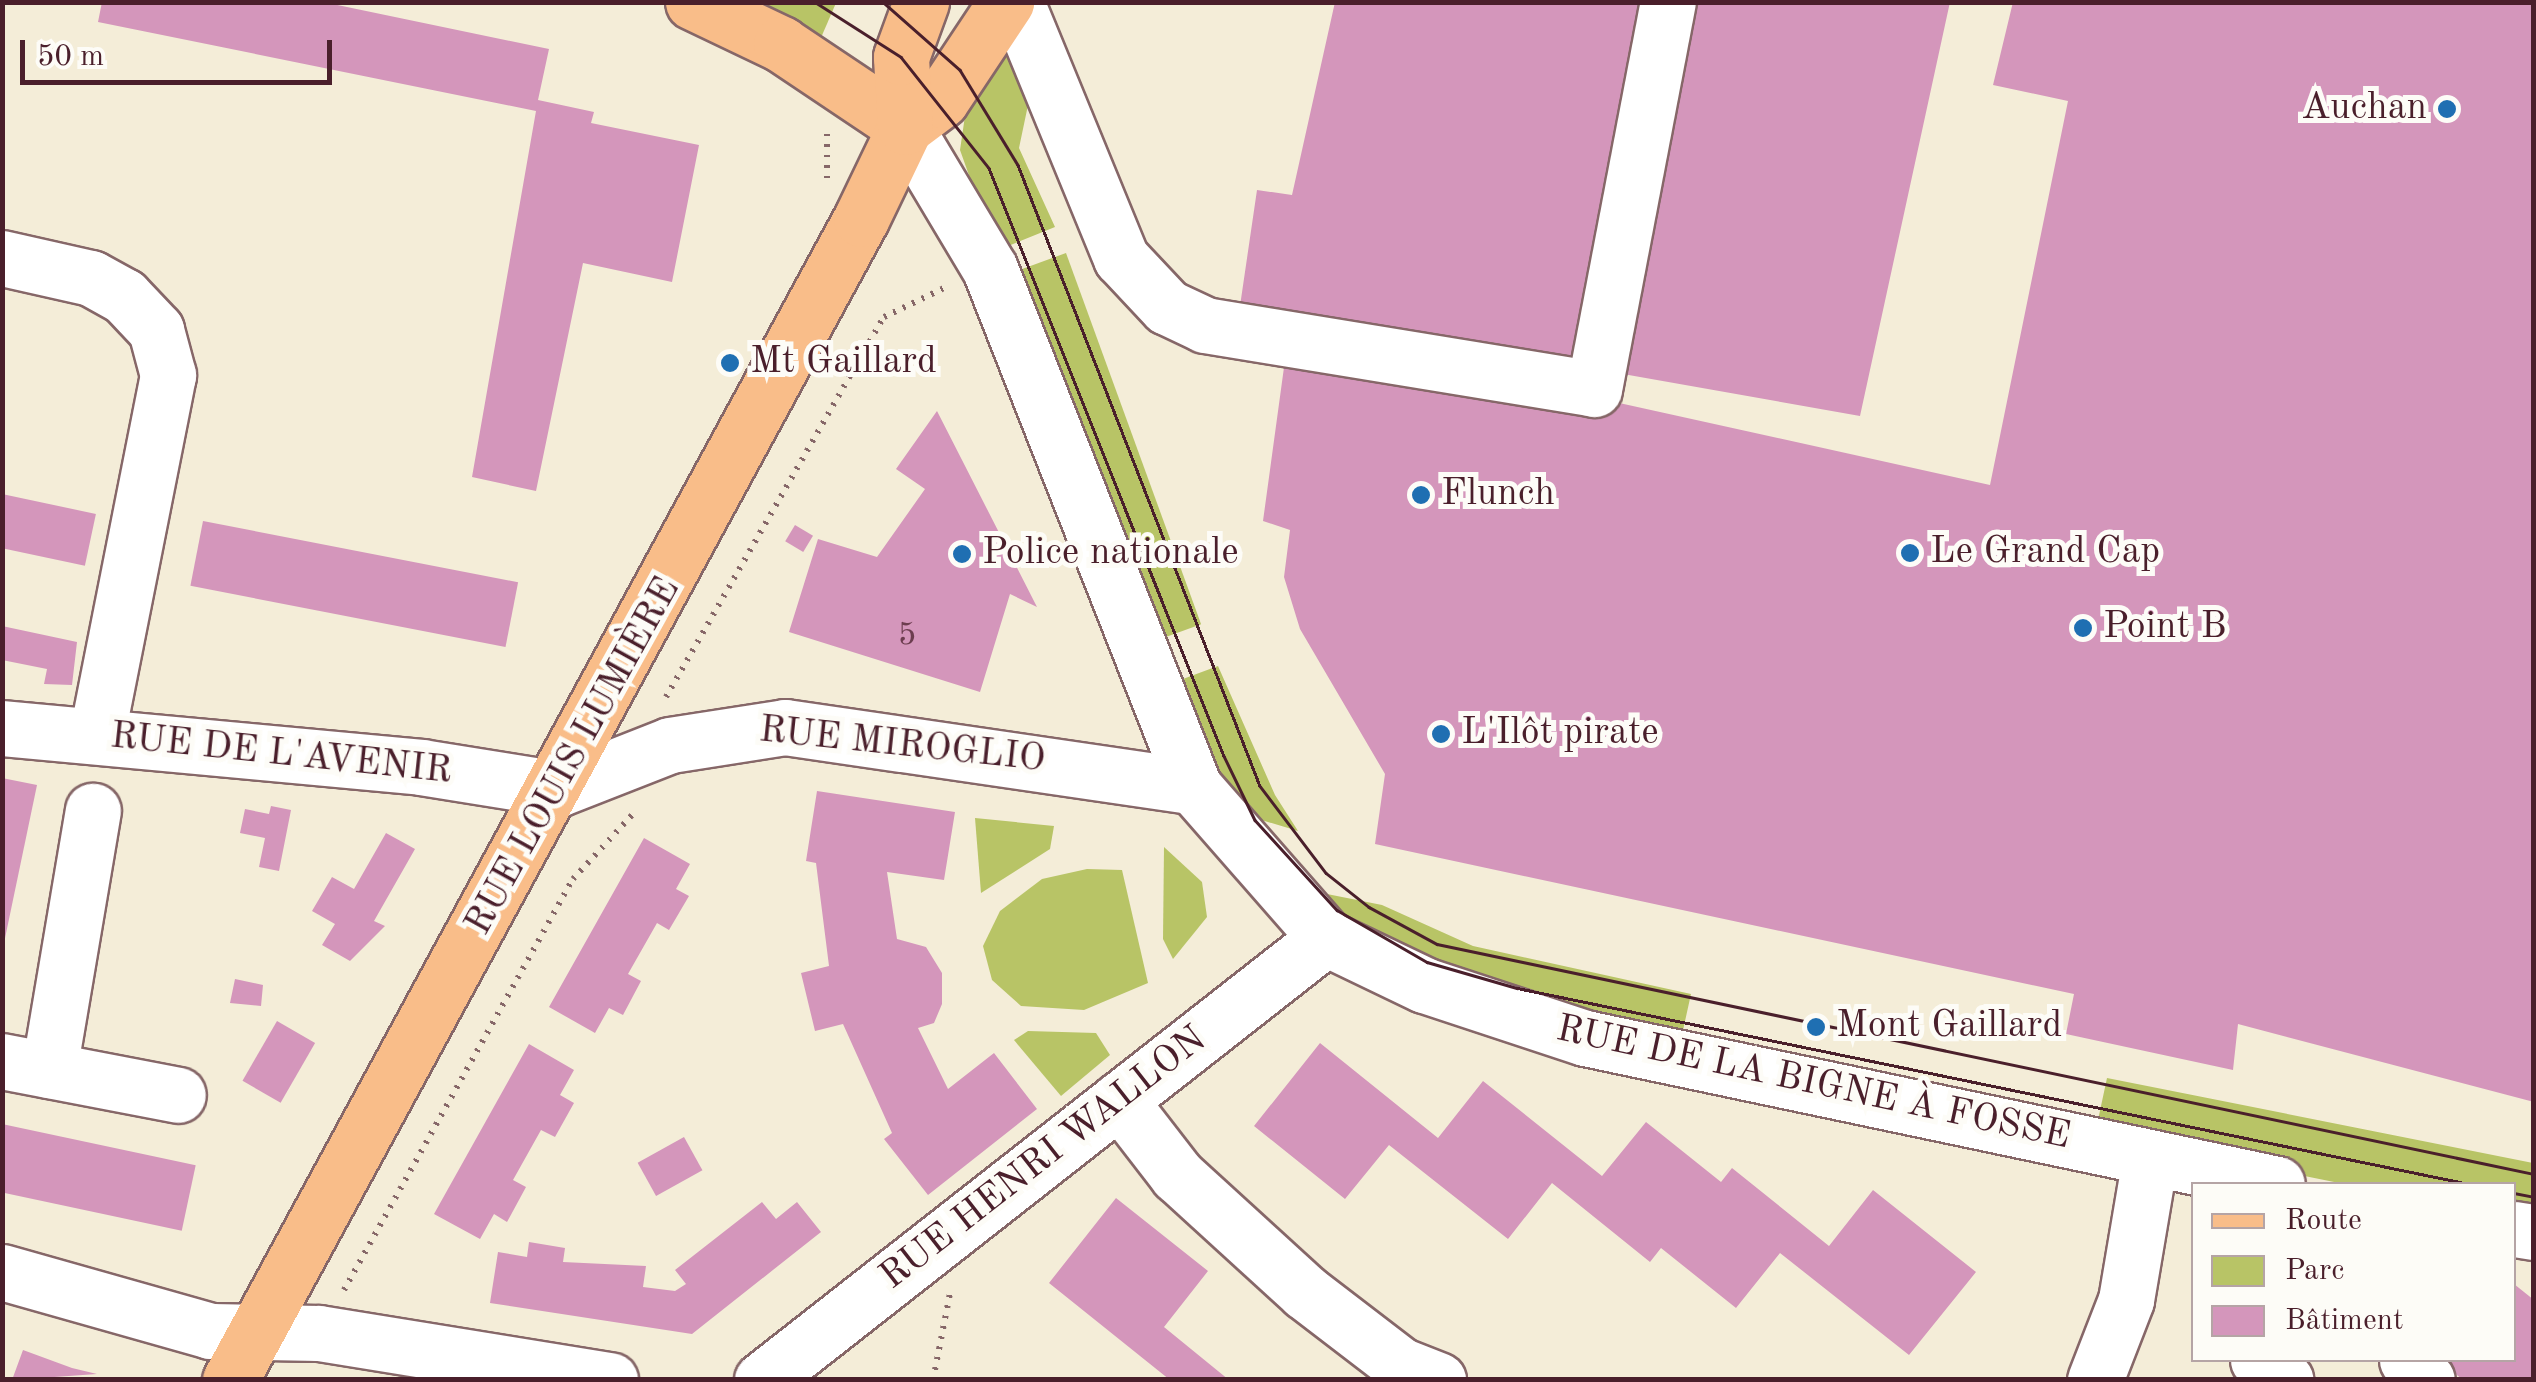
<!DOCTYPE html>
<html>
<head>
<meta charset="utf-8">
<style>
  body { margin:0 }
  #map { position:relative; width:2536px; height:1382px; overflow:hidden; background:#f4edd8; font-family:"Old Standard TT",serif }
  div>[style] { position:absolute }
  .green>* { inset:0; background:#b8c466; transform-origin:0 0 }
  .building>* { inset:0; background:#d496bb; transform-origin:0 0 }
  .path>* { height:6px; margin-top:-3px; transform-origin:0; background:repeating-linear-gradient(90deg,#866768 0 2.5px,transparent 0 10.5px) }
  .roads { filter:drop-shadow(2px 0 #866768) drop-shadow(-2px 0 #866768) drop-shadow(0 2px #866768) drop-shadow(0 -2px #866768) }
  .minor>* { height:55px; margin:-27.5px; padding:0 27.5px; transform-origin:27.5px; border-radius:27.5px; background:#fff }
  .major>* { height:55px; margin:-27.5px; padding:0 27.5px; transform-origin:27.5px; border-radius:27.5px; background:#f9bd89 }
  .tram>* { height:2.5px; margin:-1.25px; padding:0 1.25px; transform-origin:1.25px; border-radius:1.25px; background:#4a1f2b }
  .dots>* { width:28px; height:28px; translate:-50% -50%; box-sizing:border-box; border:5px solid #fdfcf7; border-radius:50% }
  span { translate:-50% -50%; white-space:nowrap; text-align:center; line-height:1.15; -webkit-text-stroke:10px #fdfcf7; paint-order:stroke }
  .number-label { font-size:32px; color:#6c3d4f }
  .number-label span { -webkit-text-stroke-width:0 }
  .poi-label { font-size:38px; color:#4a1f2b }
  .right { translate:-100% -50%; text-align:right }
  .left { translate:0 -50%; text-align:left }
  .street-label { font-size:38px; color:#4a1f2b }
  .frame { position:absolute; inset:0; border:5px solid #4a1f2b; pointer-events:none }
  .legend { position:absolute; left:2191px; top:1182px; width:325px; height:180px; box-sizing:border-box; background:#fdfcf7; border:2px solid #b5a4a5; margin:0; padding:12px 18px; list-style:none; font-size:30px; color:#4a1f2b }
  .legend li { display:flex; align-items:center; gap:20px; height:50px }
  .legend b { width:50px; border:2px solid #b5a4a5 }
  .scale { position:absolute; left:20px; top:40px; width:312px; height:45px; box-sizing:border-box; border:5px solid #4a1f2b; border-top:0; padding-left:12px; font-size:30px; line-height:35px; white-space:nowrap; color:#4a1f2b; -webkit-text-stroke:8px #fdfcf7; paint-order:stroke }
</style>
</head>
<body>
<div id="map">
  <div class="green">
    <div style="clip-path:polygon(747px 3px,836px 3px,820px 40px)"></div>
    <div style="clip-path:polygon(1013px 33px,1032px 86px,1019px 148px,1055px 227px,996px 251px,960px 150px,966px 109px)"></div>
    <div style="left:1066px;top:253px;width:395px;height:64px;rotate:70deg"></div>
    <div style="clip-path:polygon(1218px 666px,1275px 795px,1298px 831px,1228px 810px,1164px 686px)"></div>
    <div style="clip-path:polygon(975px 818px,1054px 826px,1050px 849px,981px 893px)"></div>
    <div style="clip-path:polygon(1164px 847px,1202px 882px,1207px 917px,1173px 959px,1163px 939px)"></div>
    <div style="clip-path:polygon(1087px 869px,1122px 870px,1148px 983px,1084px 1010px,1021px 1006px,992px 980px,983px 946px,1000px 911px,1042px 879px)"></div>
    <div style="clip-path:polygon(1297px 888px,1382px 905px,1473px 946px,1691px 994px,1678px 1053px,1432px 977px)"></div>
    <div style="clip-path:polygon(1028px 1031px,1096px 1033px,1110px 1055px,1061px 1096px,1014px 1040px)"></div>
    <div style="clip-path:polygon(2107px 1078px,2533px 1163px,2533px 1219px,2514px 1216px,2514px 1184px,2344px 1184px,2095px 1134px)"></div>
  </div>
  <div class="building">
    <div style="clip-path:polygon(102px 2px,323px 2px,549px 49px,538px 100px,594px 112px,591px 123px,699px 145px,672px 282px,583px 263px,536px 491px,472px 477px,536px 111px,98px 22px)"></div>
    <div style="clip-path:polygon(1335px 2px,1950px 2px,1860px 416px,1240px 306px,1257px 190px,1292px 195px)"></div>
    <div style="clip-path:polygon(2013px 2px,2534px 2px,2534px 1102px,2238px 1024px,2233px 1070px,2066px 1034px,2074px 994px,1375px 844px,1385px 774px,1300px 629px,1284px 577px,1290px 530px,1263px 521px,1285px 360px,1583px 395px,1990px 485px,2068px 101px,1993px 85px)"></div>
    <div style="clip-path:polygon(937px 411px,1037px 607px,1010px 594px,980px 692px,789px 632px,818px 539px,877px 557px,925px 489px,896px 469px)"></div>
    <div style="left:2px;top:494px;width:96px;height:53px;rotate:12deg"></div>
    <div style="left:203px;top:521px;width:321px;height:66px;rotate:11deg"></div>
    <div style="left:795px;top:525px;width:21px;height:19px;rotate:31deg"></div>
    <div style="clip-path:polygon(2px 626px,77px 642px,72px 685px,44px 684px,47px 669px,2px 660px)"></div>
    <div style="clip-path:polygon(2px 778px,37px 785px,4px 943px,2px 942px)"></div>
    <div style="clip-path:polygon(817px 791px,955px 812px,944px 880px,887px 872px,897px 939px,926px 947px,942px 973px,942px 1004px,934px 1023px,918px 1028px,948px 1089px,994px 1053px,1037px 1109px,928px 1195px,884px 1139px,892px 1133px,843px 1024px,815px 1031px,801px 973px,829px 966px,816px 863px,806px 861px)"></div>
    <div style="clip-path:polygon(271px 806px,291px 810px,279px 871px,259px 867px,265px 838px,240px 833px,245px 809px,269px 814px)"></div>
    <div style="clip-path:polygon(386px 833px,415px 849px,374px 921px,385px 926px,350px 961px,322px 945px,335px 924px,312px 911px,332px 877px,354px 889px)"></div>
    <div style="clip-path:polygon(644px 838px,690px 864px,676px 889px,689px 896px,669px 930px,657px 923px,628px 974px,641px 981px,623px 1015px,609px 1008px,595px 1033px,549px 1007px)"></div>
    <div style="clip-path:polygon(235px 979px,263px 985px,261px 1006px,230px 1003px)"></div>
    <div style="left:277px;top:1021px;width:44px;height:69px;rotate:30deg"></div>
    <div style="clip-path:polygon(1320px 1043px,1438px 1138px,1483px 1081px,1602px 1176px,1646px 1122px,1721px 1182px,1732px 1168px,1829px 1246px,1873px 1190px,1976px 1272px,1909px 1355px,1780px 1253px,1736px 1308px,1661px 1248px,1650px 1262px,1552px 1183px,1508px 1239px,1389px 1145px,1345px 1199px,1254px 1126px)"></div>
    <div style="clip-path:polygon(529px 1044px,574px 1070px,560px 1095px,574px 1103px,555px 1137px,541px 1130px,513px 1180px,526px 1187px,507px 1222px,494px 1214px,480px 1239px,434px 1214px)"></div>
    <div style="left:2px;top:1124px;width:198px;height:67px;rotate:12deg"></div>
    <div style="left:684px;top:1137px;width:38px;height:53px;rotate:61deg"></div>
    <div style="clip-path:polygon(1116px 1198px,1208px 1271px,1164px 1327px,1229px 1380px,1170px 1380px,1049px 1283px)"></div>
    <div style="clip-path:polygon(762px 1202px,776px 1219px,797px 1202px,821px 1232px,692px 1334px,490px 1303px,498px 1252px,527px 1257px,529px 1242px,565px 1248px,563px 1262px,646px 1266px,643px 1287px,675px 1291px,686px 1284px,675px 1270px)"></div>
    <div style="clip-path:polygon(2514px 1284px,2534px 1300px,2534px 1380px,2463px 1380px,2446px 1366px,2451px 1360px,2514px 1360px)"></div>
    <div style="clip-path:polygon(23px 1350px,72px 1368px,97px 1374px,12px 1380px)"></div>
  </div>
  <div class="path">
    <div style="left:827px;top:134px;width:44px;rotate:90deg"></div>
    <div style="left:666px;top:697px;width:438px;rotate:-60.2deg"></div>
    <div style="left:884px;top:317px;width:69px;rotate:-25.8deg"></div>
    <div style="left:344px;top:1290px;width:470px;rotate:-60.9deg"></div>
    <div style="left:573px;top:879px;width:87px;rotate:-47.3deg"></div>
    <div style="left:933px;top:1380px;width:89px;rotate:-78.9deg"></div>
  </div>
  <div class="roads">
    <div class="minor">
      <div style="left:1016px;top:2px;width:277px;rotate:67.7deg"></div>
      <div style="left:1121px;top:258px;width:67px;rotate:46.8deg"></div>
      <div style="left:1167px;top:307px;width:42px;rotate:25.3deg"></div>
      <div style="left:1205px;top:325px;width:394px;rotate:9.3deg"></div>
      <div style="left:1594px;top:389px;width:394px;rotate:-79.2deg"></div>
      <div style="left:905px;top:127px;width:165px;rotate:59.1deg"></div>
      <div style="left:990px;top:269px;width:557px;rotate:68.5deg"></div>
      <div style="left:1194px;top:787px;width:201px;rotate:48.8deg"></div>
      <div style="left:1326px;top:938px;width:109px;rotate:25.6deg"></div>
      <div style="left:1424px;top:985px;width:169px;rotate:18.2deg"></div>
      <div style="left:1585px;top:1038px;width:707px;rotate:11.91deg"></div>
      <div style="left:2px;top:258px;width:91px;rotate:12.7deg"></div>
      <div style="left:91px;top:278px;width:38px;rotate:29deg"></div>
      <div style="left:124px;top:296px;width:47px;rotate:46.7deg"></div>
      <div style="left:156px;top:330px;width:47px;rotate:75.1deg"></div>
      <div style="left:168px;top:375px;width:367px;rotate:101.2deg"></div>
      <div style="left:2px;top:728px;width:421px;rotate:5.3deg"></div>
      <div style="left:421px;top:767px;width:139px;rotate:9.1deg"></div>
      <div style="left:558px;top:789px;width:120px;rotate:-21.4deg"></div>
      <div style="left:670px;top:745px;width:116px;rotate:-8.9deg"></div>
      <div style="left:785px;top:727px;width:413px;rotate:8.3deg"></div>
      <div style="left:2px;top:1061px;width:179px;rotate:10.9deg"></div>
      <div style="left:49px;top:1070px;width:263px;rotate:-80.4deg"></div>
      <div style="left:1119px;top:1100px;width:95px;rotate:52.3deg"></div>
      <div style="left:1177px;top:1175px;width:173px;rotate:42.4deg"></div>
      <div style="left:1305px;top:1292px;width:120px;rotate:37.5deg"></div>
      <div style="left:1400px;top:1365px;width:41px;rotate:21.5deg"></div>
      <div style="left:2514px;top:1229px;width:20px;rotate:9deg"></div>
      <div style="left:2px;top:1272px;width:216px;rotate:15.8deg"></div>
      <div style="left:210px;top:1331px;width:109px;rotate:1.1deg"></div>
      <div style="left:319px;top:1333px;width:295px;rotate:9.2deg"></div>
      <div style="left:2258px;top:1360px;width:34px;rotate:36deg"></div>
      <div style="left:2407px;top:1360px;width:28px;rotate:45deg"></div>
      <div style="left:762px;top:1380px;width:717px;rotate:-38.09deg"></div>
      <div style="left:2095px;top:1380px;width:86px;rotate:-68.8deg"></div>
      <div style="left:2126px;top:1300px;width:144px;rotate:-80.4deg"></div>
    </div>
    <div class="major">
      <div style="left:693px;top:2px;width:98px;rotate:25.5deg"></div>
      <div style="left:781px;top:44px;width:149px;rotate:33.8deg"></div>
      <div style="left:905px;top:127px;width:45px;rotate:-36.9deg"></div>
      <div style="left:941px;top:100px;width:118px;rotate:-56.4deg"></div>
      <div style="left:230px;top:1380px;width:1321px;rotate:-61.48deg"></div>
      <div style="left:861px;top:219px;width:102px;rotate:-64.4deg"></div>
      <div style="left:905px;top:127px;width:70px;rotate:-93.3deg"></div>
      <div style="left:901px;top:57px;width:59px;rotate:-70deg"></div>
    </div>
  </div>
  <div class="tram">
    <div style="left:815px;top:2px;width:102px;rotate:32.6deg"></div>
    <div style="left:901px;top:57px;width:142px;rotate:51.6deg"></div>
    <div style="left:989px;top:168px;width:633px;rotate:68.22deg"></div>
    <div style="left:1224px;top:756px;width:71px;rotate:64.2deg"></div>
    <div style="left:1255px;top:820px;width:122px;rotate:47.7deg"></div>
    <div style="left:1337px;top:910px;width:104px;rotate:30deg"></div>
    <div style="left:1427px;top:962px;width:94px;rotate:16.1deg"></div>
    <div style="left:1517px;top:988px;width:972px;rotate:11.63deg"></div>
    <div style="left:883px;top:2px;width:103px;rotate:41.4deg"></div>
    <div style="left:960px;top:70px;width:111px;rotate:58.6deg"></div>
    <div style="left:1018px;top:165px;width:666px;rotate:68.71deg"></div>
    <div style="left:1260px;top:786px;width:109px;rotate:52.8deg"></div>
    <div style="left:1326px;top:873px;width:55px;rotate:38.3deg"></div>
    <div style="left:1369px;top:907px;width:77px;rotate:28.6deg"></div>
    <div style="left:1437px;top:944px;width:1121px;rotate:11.84deg"></div>
    <div style="left:2514px;top:1193px;width:20px;rotate:11deg"></div>
  </div>
  <div class="dots">
    <div style="left:2447px;top:109px;background:#1f6fb2"></div>
    <div style="left:730px;top:363px;background:#1f6fb2"></div>
    <div style="left:1421px;top:495px;background:#1f6fb2"></div>
    <div style="left:1910px;top:553px;background:#1f6fb2"></div>
    <div style="left:962px;top:554px;background:#1f6fb2"></div>
    <div style="left:2083px;top:628px;background:#1f6fb2"></div>
    <div style="left:1441px;top:734px;background:#1f6fb2"></div>
    <div style="left:1816px;top:1027px;background:#1f6fb2"></div>
  </div>
  <div class="number-label">
    <span style="left:907px;top:636px">5</span>
  </div>
  <div class="poi-label">
    <span class="right" style="left:2427px;top:109px">Auchan</span>
    <span class="left" style="left:750px;top:363px">Mt Gaillard</span>
    <span class="left" style="left:1441px;top:495px">Flunch</span>
    <span class="left" style="left:1930px;top:553px">Le Grand Cap</span>
    <span class="left" style="left:982px;top:554px">Police nationale</span>
    <span class="left" style="left:2103px;top:628px">Point B</span>
    <span class="left" style="left:1461px;top:734px">L'Ilôt pirate</span>
    <span class="left" style="left:1836px;top:1027px">Mont Gaillard</span>
  </div>
  <div class="street-label">
    <span style="left:902px;top:746px;rotate:6deg">RUE MIROGLIO</span>
    <span style="left:281px;top:755px;rotate:6deg">RUE DE L'AVENIR</span>
    <span style="left:574px;top:757px;rotate:-61deg">RUE LOUIS LUMIÈRE</span>
    <span style="left:1813px;top:1084px;rotate:12deg">RUE DE LA BIGNE À FOSSE</span>
    <span style="left:1044px;top:1159px;rotate:-38deg">RUE HENRI WALLON</span>
  </div>
  <div class="frame"></div>
  <ul class="legend">
  <li><b style="height:12px;background:#f9bd89"></b>Route</li>
  <li><b style="height:28px;background:#b8c466"></b>Parc</li>
  <li><b style="height:28px;background:#d496bb"></b>Bâtiment</li>
  </ul>
  <div class="scale">50 m</div>
</div>
</body>
</html>
